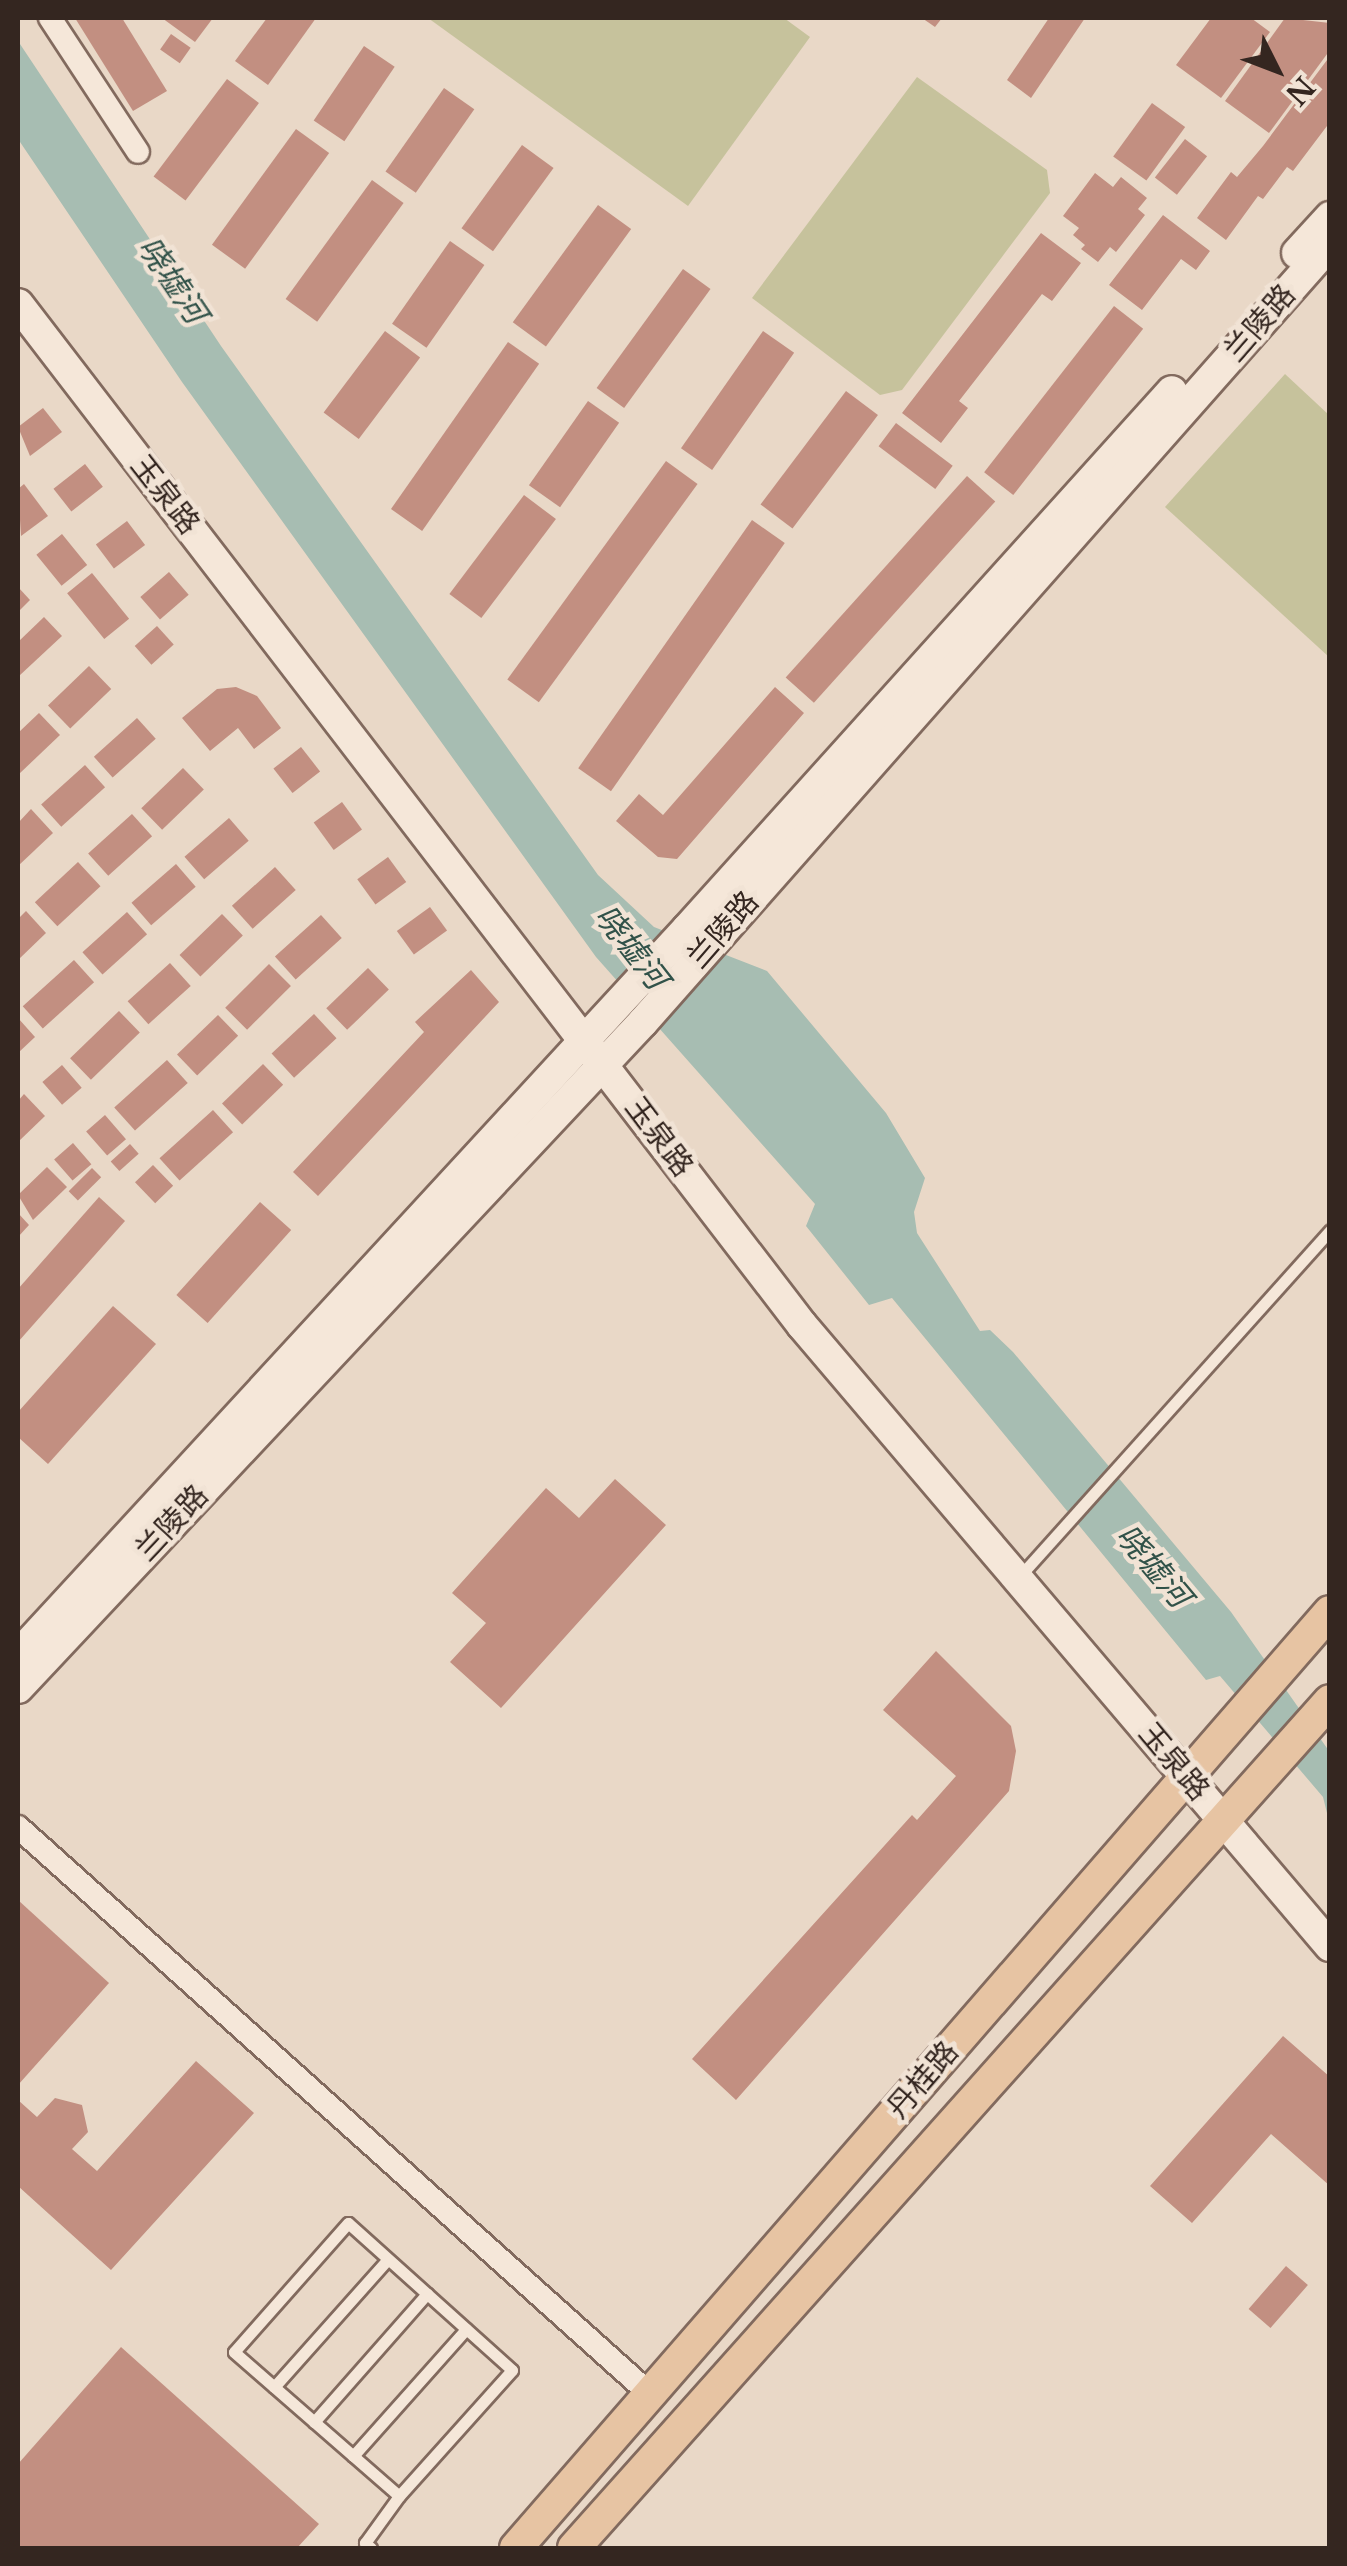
<!DOCTYPE html>
<html>
<head>
<meta charset="utf-8">
<style>
  body { margin:0 }
  #map { position:relative; width:1347px; height:2566px; overflow:hidden; background:#e9d8c7; font-family:"Libre Baskerville","Noto Sans SC",serif }
  div>[style] { position:absolute }
  .green>* { inset:0; background:#c6c29c }
  .water>* { inset:0; background:#a7bdb2 }
  .building>* { inset:0; background:#c28f81; transform-origin:0 0 }
  .roads { filter:drop-shadow(2px 0 #826a5e) drop-shadow(-2px 0 #826a5e) drop-shadow(0 2px #826a5e) drop-shadow(0 -2px #826a5e) }
  .lane>* { height:11px; margin:-5.5px; padding:0 5.5px; transform-origin:5.5px; border-radius:5.5px; background:#f5e7d9 }
  .street>* { height:22px; margin:-11px; padding:0 11px; transform-origin:11px; border-radius:11px; background:#f5e7d9 }
  .secondary>* { height:30px; margin:-15px; padding:0 15px; transform-origin:15px; border-radius:15px; background:#f5e7d9 }
  .primary>* { height:32px; margin:-16px; padding:0 16px; transform-origin:16px; border-radius:16px; background:#e7c4a3 }
  span { translate:-50% -50%; white-space:nowrap; text-align:center; line-height:1.15; -webkit-text-stroke:9px #f1e3d5; paint-order:stroke }
  .street-label { font-size:30px; color:#342620 }
  .water-label { font-size:32px; color:#315249; font-style:italic }
  .frame { position:absolute; inset:0; border:20px solid #342620; pointer-events:none }
  .north { position:absolute; left:1227px; top:20px; width:100px; height:100px; -webkit-text-stroke:8px #f1e3d5; paint-order:stroke; rotate:132deg; font-size:28px; font-weight:700; line-height:40px; text-align:center; color:#342620 }
  .north::after { content:''; display:block; margin:auto; width:35px; height:45px; background:#342620; clip-path:polygon(50% 0,100% 100%,50% 72%,0 100%) }
</style>
</head>
<body>
<div id="map">
  <div class="green">
    <div style="clip-path:polygon(428px 18px,784px 18px,810px 37px,688px 206px)"></div>
    <div style="clip-path:polygon(917px 77px,1047px 170px,1050px 193px,902px 390px,880px 395px,752px 298px)"></div>
    <div style="clip-path:polygon(1285px 374px,1329px 415px,1329px 657px,1165px 507px)"></div>
  </div>
  <div class="water">
    <div style="clip-path:polygon(18px 41px,221px 346px,598px 875px,654px 927px,767px 971px,886px 1113px,925px 1178px,914px 1212px,917px 1233px,980px 1331px,990px 1330px,1013px 1352px,1231px 1612px,1329px 1751px,1329px 1821px,1323px 1797px,1220px 1676px,1206px 1680px,892px 1298px,869px 1305px,806px 1226px,815px 1204px,596px 957px,182px 382px,18px 139px)"></div>
  </div>
  <div class="building">
    <div style="clip-path:polygon(75px 18px,122px 18px,167px 91px,133px 111px)"></div>
    <div style="clip-path:polygon(162px 18px,213px 18px,195px 42px)"></div>
    <div style="clip-path:polygon(267px 18px,316px 18px,268px 85px,235px 61px)"></div>
    <div style="clip-path:polygon(922px 18px,942px 18px,935px 27px)"></div>
    <div style="clip-path:polygon(1049px 18px,1085px 18px,1031px 98px,1007px 80px)"></div>
    <div style="clip-path:polygon(1211px 18px,1251px 18px,1270px 32px,1221px 98px,1176px 65px)"></div>
    <div style="clip-path:polygon(1285px 18px,1330px 23px,1330px 50px,1269px 133px,1225px 101px)"></div>
    <div style="left:171px;top:34px;width:24px;height:19px;rotate:35deg"></div>
    <div style="left:364px;top:46px;width:37px;height:90px;rotate:34deg"></div>
    <div style="clip-path:polygon(1330px 56px,1330px 122px,1293px 171px,1287px 167px,1263px 199px,1258px 196px,1226px 240px,1197px 218px,1231px 172px,1237px 177px,1263px 146px)"></div>
    <div style="left:227px;top:79px;width:40px;height:122px;rotate:37deg"></div>
    <div style="left:444px;top:88px;width:37px;height:102px;rotate:35deg"></div>
    <div style="left:1152px;top:103px;width:41px;height:66px;rotate:36deg"></div>
    <div style="left:296px;top:129px;width:41px;height:143px;rotate:36deg"></div>
    <div style="left:1185px;top:139px;width:28px;height:49px;rotate:38deg"></div>
    <div style="left:522px;top:145px;width:39px;height:103px;rotate:36deg"></div>
    <div style="clip-path:polygon(1095px 173px,1113px 187px,1121px 177px,1147px 198px,1138px 209px,1145px 215px,1116px 252px,1110px 247px,1098px 262px,1081px 249px,1085px 245px,1073px 235px,1079px 228px,1063px 216px)"></div>
    <div style="left:372px;top:180px;width:39px;height:147px;rotate:36deg"></div>
    <div style="left:598px;top:205px;width:41px;height:145px;rotate:36deg"></div>
    <div style="clip-path:polygon(1163px 215px,1210px 251px,1196px 270px,1181px 259px,1142px 310px,1109px 285px)"></div>
    <div style="clip-path:polygon(1041px 233px,1081px 263px,1052px 301px,1042px 294px,959px 401px,968px 408px,941px 443px,902px 413px)"></div>
    <div style="left:450px;top:241px;width:42px;height:101px;rotate:35deg"></div>
    <div style="left:683px;top:269px;width:34px;height:147px;rotate:36deg"></div>
    <div style="left:1114px;top:306px;width:37px;height:211px;rotate:38deg"></div>
    <div style="left:385px;top:331px;width:44px;height:102px;rotate:37deg"></div>
    <div style="left:763px;top:331px;width:38px;height:143px;rotate:35deg"></div>
    <div style="left:508px;top:342px;width:38px;height:204px;rotate:35deg"></div>
    <div style="left:846px;top:391px;width:40px;height:142px;rotate:37deg"></div>
    <div style="left:588px;top:401px;width:38px;height:103px;rotate:35deg"></div>
    <div style="clip-path:polygon(43px 408px,62px 432px,30px 456px,18px 427px)"></div>
    <div style="left:896px;top:423px;width:71px;height:29px;rotate:37deg"></div>
    <div style="left:666px;top:461px;width:39px;height:270px;rotate:36deg"></div>
    <div style="left:85px;top:464px;width:29px;height:40px;rotate:52deg"></div>
    <div style="left:967px;top:476px;width:38px;height:271px;rotate:42deg"></div>
    <div style="clip-path:polygon(24px 484px,48px 516px,21px 536px,18px 489px)"></div>
    <div style="left:524px;top:495px;width:40px;height:124px;rotate:37deg"></div>
    <div style="left:752px;top:520px;width:40px;height:303px;rotate:35deg"></div>
    <div style="left:127px;top:521px;width:30px;height:39px;rotate:53deg"></div>
    <div style="left:62px;top:534px;width:40px;height:33px;rotate:51deg"></div>
    <div style="left:169px;top:572px;width:30px;height:38px;rotate:49deg"></div>
    <div style="left:92px;top:573px;width:59px;height:32px;rotate:51deg"></div>
    <div style="clip-path:polygon(18px 587px,30px 600px,18px 612px)"></div>
    <div style="clip-path:polygon(44px 617px,62px 636px,19px 676px,18px 642px)"></div>
    <div style="left:157px;top:626px;width:25px;height:30px;rotate:48deg"></div>
    <div style="left:89px;top:666px;width:32px;height:57px;rotate:46deg"></div>
    <div style="clip-path:polygon(236px 687px,257px 696px,281px 728px,254px 749px,238px 728px,210px 751px,182px 718px,217px 689px)"></div>
    <div style="clip-path:polygon(775px 687px,804px 713px,677px 859px,658px 857px,616px 821px,639px 794px,663px 815px)"></div>
    <div style="clip-path:polygon(39px 713px,60px 735px,18px 775px,18px 733px)"></div>
    <div style="left:137px;top:718px;width:28px;height:58px;rotate:48deg"></div>
    <div style="left:301px;top:747px;width:31px;height:35px;rotate:52deg"></div>
    <div style="left:85px;top:765px;width:30px;height:59px;rotate:48deg"></div>
    <div style="left:183px;top:768px;width:30px;height:58px;rotate:46deg"></div>
    <div style="left:342px;top:802px;width:34px;height:35px;rotate:54deg"></div>
    <div style="clip-path:polygon(31px 809px,53px 833px,18px 866px,18px 823px)"></div>
    <div style="left:132px;top:814px;width:30px;height:59px;rotate:48deg"></div>
    <div style="left:229px;top:818px;width:30px;height:59px;rotate:49deg"></div>
    <div style="left:388px;top:857px;width:31px;height:38px;rotate:54deg"></div>
    <div style="left:78px;top:862px;width:33px;height:59px;rotate:47deg"></div>
    <div style="left:176px;top:864px;width:30px;height:59px;rotate:49deg"></div>
    <div style="left:275px;top:867px;width:31px;height:58px;rotate:48deg"></div>
    <div style="left:430px;top:907px;width:29px;height:41px;rotate:54deg"></div>
    <div style="clip-path:polygon(26px 911px,46px 933px,18px 960px,18px 919px)"></div>
    <div style="left:127px;top:912px;width:30px;height:60px;rotate:48deg"></div>
    <div style="left:222px;top:914px;width:30px;height:59px;rotate:46deg"></div>
    <div style="left:321px;top:915px;width:31px;height:62px;rotate:48deg"></div>
    <div style="left:74px;top:960px;width:30px;height:69px;rotate:48deg"></div>
    <div style="left:170px;top:963px;width:31px;height:57px;rotate:48deg"></div>
    <div style="left:269px;top:964px;width:31px;height:62px;rotate:45deg"></div>
    <div style="left:368px;top:968px;width:30px;height:58px;rotate:46deg"></div>
    <div style="clip-path:polygon(471px 970px,499px 1002px,318px 1196px,293px 1172px,424px 1032px,415px 1022px)"></div>
    <div style="left:119px;top:1011px;width:30px;height:68px;rotate:46deg"></div>
    <div style="left:314px;top:1014px;width:33px;height:58px;rotate:47deg"></div>
    <div style="left:218px;top:1015px;width:29px;height:57px;rotate:46deg"></div>
    <div style="clip-path:polygon(18px 1018px,35px 1037px,18px 1053px)"></div>
    <div style="left:167px;top:1060px;width:31px;height:71px;rotate:48deg"></div>
    <div style="left:263px;top:1064px;width:29px;height:57px;rotate:46deg"></div>
    <div style="left:62px;top:1065px;width:30px;height:26px;rotate:49deg"></div>
    <div style="clip-path:polygon(24px 1094px,45px 1116px,18px 1142px,18px 1101px)"></div>
    <div style="left:213px;top:1110px;width:30px;height:72px;rotate:48deg"></div>
    <div style="left:105px;top:1115px;width:32px;height:25px;rotate:49deg"></div>
    <div style="left:73px;top:1143px;width:28px;height:25px;rotate:49deg"></div>
    <div style="left:130px;top:1144px;width:13px;height:26px;rotate:48deg"></div>
    <div style="left:153px;top:1165px;width:29px;height:25px;rotate:46deg"></div>
    <div style="clip-path:polygon(47px 1167px,67px 1187px,33px 1220px,18px 1195px)"></div>
    <div style="left:92px;top:1168px;width:13px;height:33px;rotate:45deg"></div>
    <div style="clip-path:polygon(99px 1197px,125px 1221px,18px 1342px,18px 1289px)"></div>
    <div style="left:260px;top:1202px;width:42px;height:125px;rotate:42deg"></div>
    <div style="clip-path:polygon(18px 1213px,29px 1225px,18px 1237px)"></div>
    <div style="clip-path:polygon(113px 1306px,156px 1344px,48px 1464px,18px 1437px,18px 1412px)"></div>
    <div style="clip-path:polygon(615px 1479px,666px 1525px,501px 1708px,450px 1662px,486px 1623px,452px 1593px,546px 1488px,579px 1518px)"></div>
    <div style="clip-path:polygon(936px 1651px,1011px 1726px,1016px 1751px,1009px 1791px,736px 2100px,692px 2059px,912px 1815px,917px 1820px,956px 1776px,883px 1710px)"></div>
    <div style="clip-path:polygon(18px 1900px,109px 1983px,18px 2085px)"></div>
    <div style="clip-path:polygon(1283px 2036px,1330px 2077px,1330px 2186px,1271px 2134px,1192px 2223px,1150px 2186px)"></div>
    <div style="clip-path:polygon(196px 2061px,254px 2113px,111px 2270px,18px 2186px,18px 2100px,37px 2117px,55px 2098px,82px 2105px,88px 2132px,72px 2149px,97px 2171px)"></div>
    <div style="left:1286px;top:2266px;width:29px;height:57px;rotate:41deg"></div>
    <div style="clip-path:polygon(121px 2347px,319px 2524px,297px 2548px,18px 2548px,18px 2464px)"></div>
  </div>
  <div class="roads">
    <div class="lane">
      <div style="left:1019px;top:1577px;width:466px;rotate:-48.1deg"></div>
      <div style="left:274px;top:2387px;width:171px;rotate:-48.3deg"></div>
      <div style="left:314px;top:2422px;width:171px;rotate:-48.6deg"></div>
      <div style="left:353px;top:2456px;width:170px;rotate:-48.3deg"></div>
      <div style="left:371px;top:2548px;width:8px;rotate:-140deg"></div>
      <div style="left:365px;top:2543px;width:58px;rotate:-54.1deg"></div>
      <div style="left:399px;top:2496px;width:169px;rotate:-48.1deg"></div>
      <div style="left:512px;top:2370px;width:220px;rotate:-138.1deg"></div>
      <div style="left:348px;top:2223px;width:172px;rotate:131.5deg"></div>
      <div style="left:234px;top:2352px;width:219px;rotate:41.1deg"></div>
    </div>
    <div class="street">
      <div style="left:50px;top:18px;width:160px;rotate:56.7deg"></div>
      <div style="left:18px;top:1827px;width:849px;rotate:41.9deg"></div>
    </div>
    <div class="secondary">
      <div style="left:1297px;top:253px;width:49px;rotate:-47.5deg"></div>
      <div style="left:18px;top:304px;width:1287px;rotate:52.48deg"></div>
      <div style="left:802px;top:1325px;width:815px;rotate:49.63deg"></div>
      <div style="left:18px;top:1655px;width:987px;rotate:-47.34deg"></div>
      <div style="left:687px;top:929px;width:724px;rotate:-47.97deg"></div>
      <div style="left:18px;top:1688px;width:913px;rotate:-46.82deg"></div>
      <div style="left:643px;top:1022px;width:1038px;rotate:-48.55deg"></div>
    </div>
    <div class="primary">
      <div style="left:516px;top:2548px;width:1240px;rotate:-48.99deg"></div>
      <div style="left:574px;top:2548px;width:1135px;rotate:-48.25deg"></div>
    </div>
  </div>
  <div class="street-label">
    <span style="left:1260px;top:323px;rotate:-49deg">兰陵路</span>
    <span style="left:165px;top:495px;rotate:52deg">玉泉路</span>
    <span style="left:723px;top:930px;rotate:-49deg">兰陵路</span>
    <span style="left:659px;top:1137px;rotate:53deg">玉泉路</span>
    <span style="left:172px;top:1523px;rotate:-47deg">兰陵路</span>
    <span style="left:1174px;top:1762px;rotate:50deg">玉泉路</span>
    <span style="left:923px;top:2080px;rotate:-49deg">丹桂路</span>
  </div>
  <div class="water-label">
    <span style="left:172px;top:280px;rotate:56deg">哓墟河</span>
    <span style="left:631px;top:947px;rotate:52deg">哓墟河</span>
    <span style="left:1153px;top:1566px;rotate:50deg">哓墟河</span>
  </div>
  <div class="frame"></div>
  <div class="north">N</div>
</div>
</body>
</html>
